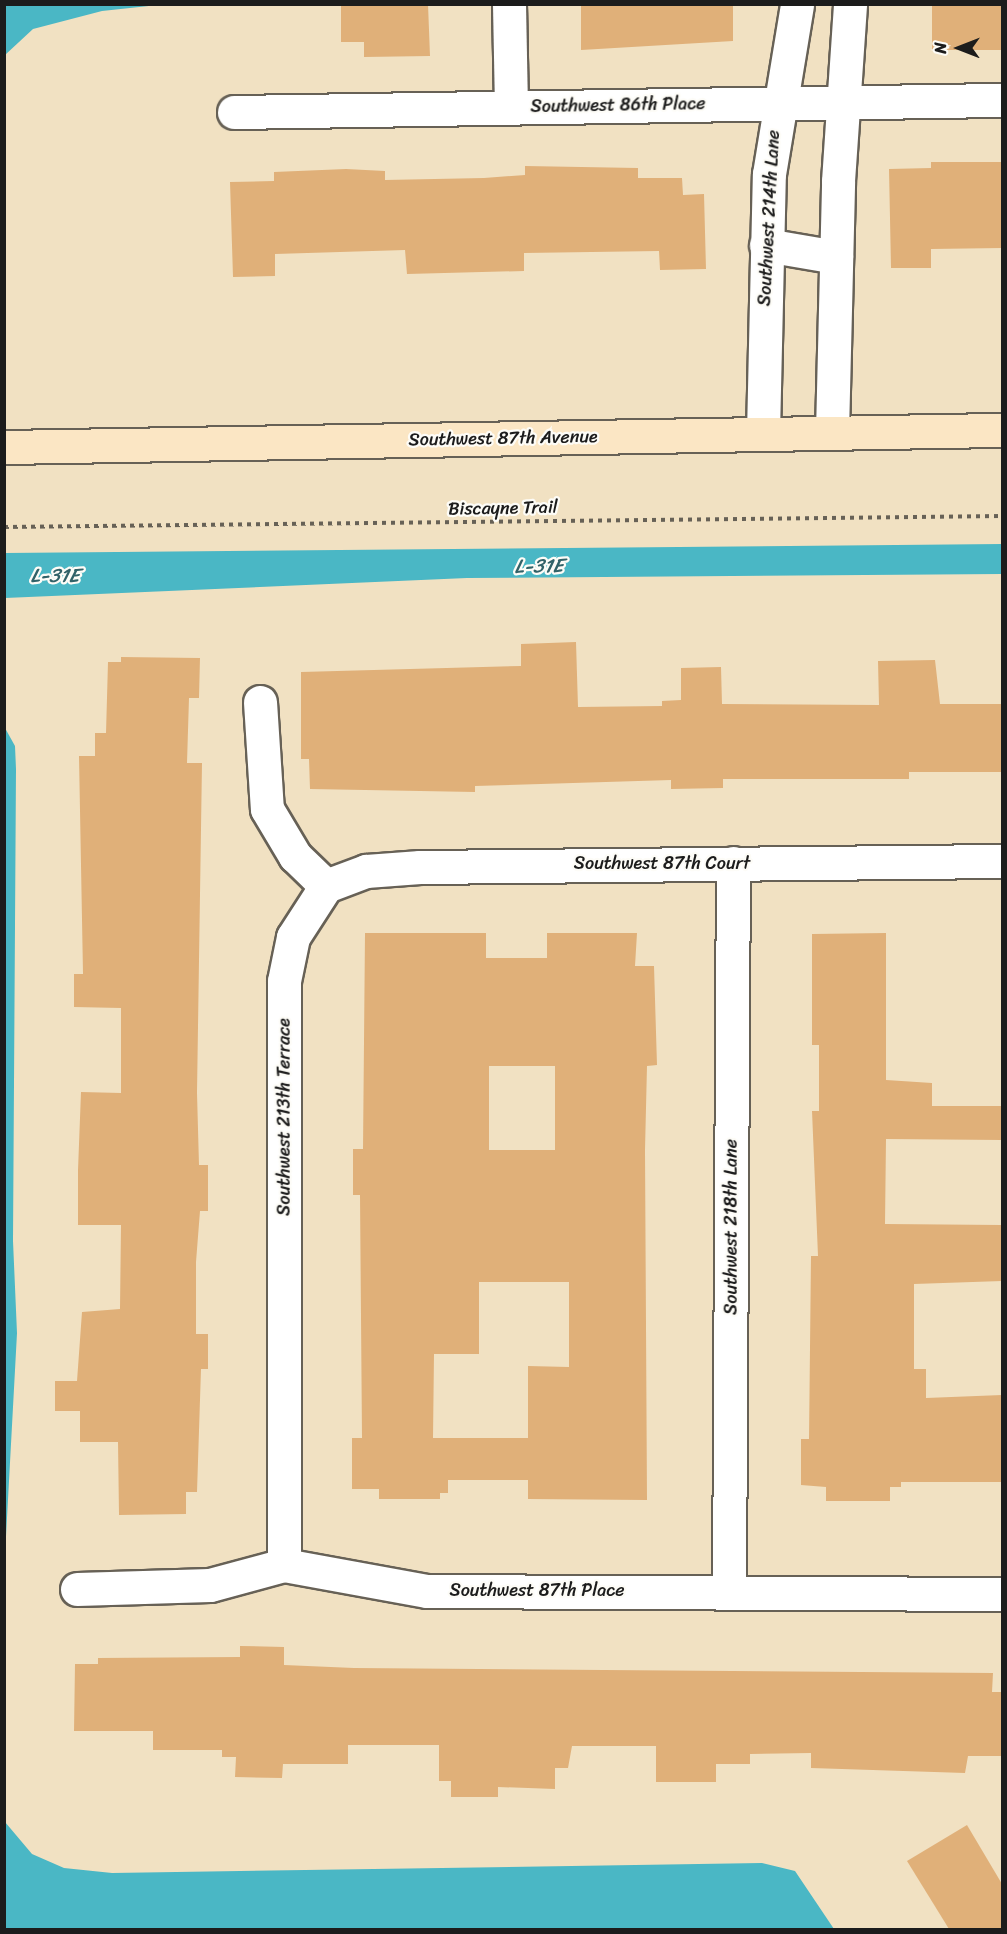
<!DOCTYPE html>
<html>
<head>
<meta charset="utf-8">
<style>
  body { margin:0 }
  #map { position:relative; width:1007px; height:1934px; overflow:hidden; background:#f1e1c2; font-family:Sriracha,sans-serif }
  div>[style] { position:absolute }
  .water>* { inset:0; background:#4ab7c5 }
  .building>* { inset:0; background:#e0b079; transform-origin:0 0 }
  .path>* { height:4px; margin-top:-2px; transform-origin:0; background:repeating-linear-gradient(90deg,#676156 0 4.5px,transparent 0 9px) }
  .roads { filter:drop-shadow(2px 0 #676156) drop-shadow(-2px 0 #676156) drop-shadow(0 2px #676156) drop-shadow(0 -2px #676156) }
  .street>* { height:33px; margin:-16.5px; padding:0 16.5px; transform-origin:16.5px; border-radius:16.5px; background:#fff }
  .secondary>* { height:33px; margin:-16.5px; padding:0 16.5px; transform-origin:16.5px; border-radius:16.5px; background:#fbe6c4 }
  span { translate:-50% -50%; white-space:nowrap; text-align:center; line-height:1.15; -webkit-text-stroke:4.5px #fdfcf7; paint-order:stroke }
  .street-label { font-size:18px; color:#1c1c1c }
  .water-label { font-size:20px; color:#316268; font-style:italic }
  .frame { position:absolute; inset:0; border:6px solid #1c1c1c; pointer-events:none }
  .north { position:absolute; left:929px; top:18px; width:60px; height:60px; -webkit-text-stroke:4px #fdfcf7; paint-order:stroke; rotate:270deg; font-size:16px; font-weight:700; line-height:24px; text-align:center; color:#1c1c1c }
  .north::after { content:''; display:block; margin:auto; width:21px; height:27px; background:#1c1c1c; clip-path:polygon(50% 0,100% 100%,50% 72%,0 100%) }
</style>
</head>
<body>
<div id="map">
  <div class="water">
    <div style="clip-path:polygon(5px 4px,158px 4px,158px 5px,102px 11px,33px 29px,5px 55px)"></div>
    <div style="clip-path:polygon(1002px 544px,1002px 574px,467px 578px,5px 598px,5px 553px)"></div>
    <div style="clip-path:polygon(5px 728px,15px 746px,16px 769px,13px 1241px,17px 1333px,5px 1555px)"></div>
    <div style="clip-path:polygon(5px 1822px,32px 1854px,64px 1868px,112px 1873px,762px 1863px,795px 1871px,834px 1929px,5px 1929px)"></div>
  </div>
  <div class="building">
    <div style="clip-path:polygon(341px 4px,428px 4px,430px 56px,364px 57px,364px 42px,341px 42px)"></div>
    <div style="clip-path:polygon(581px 4px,733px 4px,733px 41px,581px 50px)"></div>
    <div style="left:932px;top:4px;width:70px;height:46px"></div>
    <div style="clip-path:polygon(931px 162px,1002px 162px,1002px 248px,931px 249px,931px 268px,891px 268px,889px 169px,931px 168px)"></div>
    <div style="clip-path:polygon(525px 166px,638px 168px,638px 178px,682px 178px,683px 195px,704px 194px,706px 269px,660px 270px,659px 251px,524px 253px,524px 271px,407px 274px,405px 250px,275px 254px,275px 276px,233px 277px,230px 182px,274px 181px,274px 172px,346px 169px,385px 171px,385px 180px,484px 178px,525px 175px)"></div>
    <div style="clip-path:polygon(576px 642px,578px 707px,662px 706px,662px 701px,681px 700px,681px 668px,721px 667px,722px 704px,879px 705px,878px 661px,935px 660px,940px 704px,1002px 704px,1002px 772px,909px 772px,909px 779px,723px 779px,723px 788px,671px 789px,671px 780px,475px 786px,475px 792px,310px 789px,309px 759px,301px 759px,301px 672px,521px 666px,521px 644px)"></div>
    <div style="clip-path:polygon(121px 657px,200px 658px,199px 698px,189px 698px,187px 763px,202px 763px,197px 1093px,199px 1165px,208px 1165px,208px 1211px,200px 1211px,196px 1262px,196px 1334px,208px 1334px,208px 1369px,201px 1369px,197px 1492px,186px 1492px,186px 1514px,119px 1515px,118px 1442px,80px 1442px,80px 1411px,55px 1411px,55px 1381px,77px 1381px,82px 1312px,120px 1309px,121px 1225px,78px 1225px,78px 1170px,81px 1092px,121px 1093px,121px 1008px,74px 1007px,74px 974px,83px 974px,79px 756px,95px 756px,95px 733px,106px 733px,108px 662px,121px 662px)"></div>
    <div style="clip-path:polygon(evenodd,365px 933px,486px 933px,486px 958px,547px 958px,547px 933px,637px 933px,635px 966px,654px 966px,657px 1065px,647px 1066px,645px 1150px,647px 1500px,528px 1499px,528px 1480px,448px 1480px,448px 1493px,440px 1493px,440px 1499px,379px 1499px,379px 1489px,352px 1489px,352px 1438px,362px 1438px,360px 1195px,353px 1195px,353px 1149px,363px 1149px,365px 933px,489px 1066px,555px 1066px,555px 1150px,489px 1150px,489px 1066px,365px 933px,479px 1282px,569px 1282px,569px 1367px,528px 1366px,528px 1438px,433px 1438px,434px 1354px,479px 1354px,479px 1282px)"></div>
    <div style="clip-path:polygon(886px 933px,886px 1080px,932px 1083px,932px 1106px,1002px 1106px,1002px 1140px,886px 1139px,885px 1224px,1002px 1225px,1002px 1281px,914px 1284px,914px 1369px,926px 1369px,926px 1398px,1002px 1395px,1002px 1482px,901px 1482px,901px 1487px,890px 1487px,890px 1501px,826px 1501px,826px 1487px,801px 1485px,801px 1439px,809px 1439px,811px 1256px,818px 1256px,812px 1111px,819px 1111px,819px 1045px,812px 1045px,812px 934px)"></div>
    <div style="clip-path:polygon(240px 1646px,284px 1647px,284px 1665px,354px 1668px,993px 1673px,992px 1692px,1002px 1692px,1002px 1756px,968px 1756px,965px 1773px,811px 1768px,811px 1753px,750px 1754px,750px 1764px,716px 1764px,716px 1782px,656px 1782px,656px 1746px,572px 1746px,568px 1768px,555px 1768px,555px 1789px,498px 1787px,498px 1797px,451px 1797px,451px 1781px,439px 1781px,439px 1745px,348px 1745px,348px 1764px,283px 1764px,282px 1778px,235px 1777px,236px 1757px,222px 1757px,222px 1750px,153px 1750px,153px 1731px,74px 1731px,75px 1664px,98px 1664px,98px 1658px,240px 1657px)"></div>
    <div style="clip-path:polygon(967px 1825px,1002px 1884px,1002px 1929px,949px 1929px,907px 1861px)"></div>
  </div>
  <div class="path">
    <div style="left:4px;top:527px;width:998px;rotate:-0.63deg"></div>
  </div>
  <div class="roads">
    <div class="street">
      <div style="left:509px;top:4px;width:102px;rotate:88.9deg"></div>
      <div style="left:234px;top:112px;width:768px;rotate:-0.9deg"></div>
      <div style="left:766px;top:245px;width:71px;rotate:9.7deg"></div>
      <div style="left:832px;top:432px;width:251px;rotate:-88.6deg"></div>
      <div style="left:838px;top:181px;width:177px;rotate:-86.1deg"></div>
      <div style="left:763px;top:433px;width:259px;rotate:-88.7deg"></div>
      <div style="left:769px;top:174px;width:172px;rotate:-80.6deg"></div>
      <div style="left:260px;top:702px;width:107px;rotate:86.3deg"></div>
      <div style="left:267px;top:809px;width:55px;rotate:59.2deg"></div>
      <div style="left:295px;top:856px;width:43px;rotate:44.1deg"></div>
      <div style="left:284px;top:1565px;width:584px;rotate:-90deg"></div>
      <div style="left:284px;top:981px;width:45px;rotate:-78.4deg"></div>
      <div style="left:293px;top:937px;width:61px;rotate:-57.1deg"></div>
      <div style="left:326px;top:886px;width:43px;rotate:-20.6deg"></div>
      <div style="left:366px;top:871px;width:54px;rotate:-4.2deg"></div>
      <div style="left:420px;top:867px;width:582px;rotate:-0.59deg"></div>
      <div style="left:77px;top:1589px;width:133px;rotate:-1.7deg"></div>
      <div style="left:210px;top:1585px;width:77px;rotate:-15.1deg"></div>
      <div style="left:284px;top:1565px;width:145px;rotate:10.3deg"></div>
      <div style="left:427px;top:1591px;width:575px;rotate:0.3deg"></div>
      <div style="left:729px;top:1591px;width:728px;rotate:-89.69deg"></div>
    </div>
    <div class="secondary">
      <div style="left:4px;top:447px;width:998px;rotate:-0.98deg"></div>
    </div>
  </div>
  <div class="street-label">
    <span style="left:618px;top:105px;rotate:-1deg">Southwest 86th Place</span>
    <span style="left:769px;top:218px;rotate:-87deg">Southwest 214th Lane</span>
    <span style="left:503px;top:438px;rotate:-1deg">Southwest 87th Avenue</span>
    <span style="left:503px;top:508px;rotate:-1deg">Biscayne Trail</span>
    <span style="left:662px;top:863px">Southwest 87th Court</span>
    <span style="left:284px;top:1117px;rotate:-90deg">Southwest 213th Terrace</span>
    <span style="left:731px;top:1227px;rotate:-90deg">Southwest 218th Lane</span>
    <span style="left:537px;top:1590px">Southwest 87th Place</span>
  </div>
  <div class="water-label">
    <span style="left:539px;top:566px;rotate:-1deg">L-31E</span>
    <span style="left:55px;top:575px">L-31E</span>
  </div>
  <div class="frame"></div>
  <div class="north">N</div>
</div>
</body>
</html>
